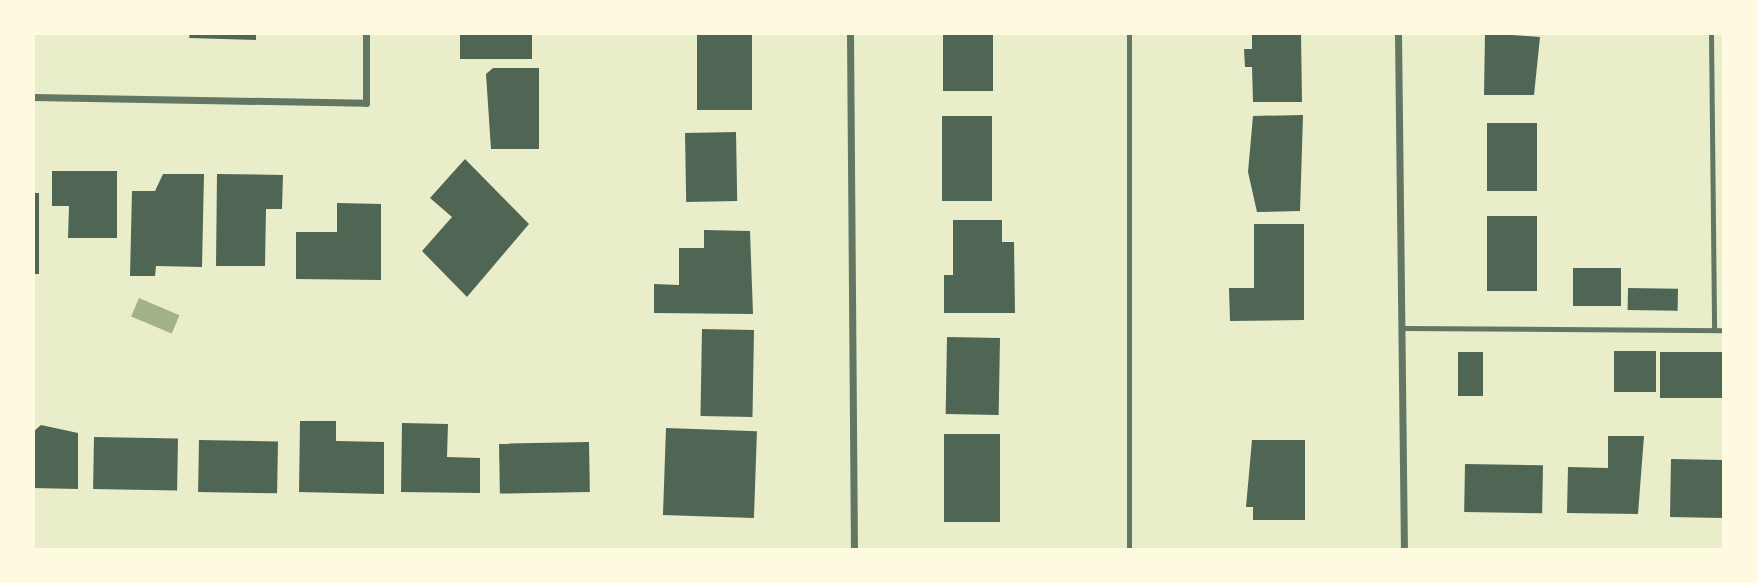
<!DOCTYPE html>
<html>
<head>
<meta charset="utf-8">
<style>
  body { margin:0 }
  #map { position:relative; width:1757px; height:583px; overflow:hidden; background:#e9edc9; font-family:Poppins,sans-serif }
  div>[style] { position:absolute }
  .water>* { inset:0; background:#a3b18a; transform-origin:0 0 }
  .building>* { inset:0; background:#4f6655; transform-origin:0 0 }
  .service>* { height:5px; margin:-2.5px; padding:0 2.5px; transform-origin:2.5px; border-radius:2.5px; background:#617663 }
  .minor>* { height:7px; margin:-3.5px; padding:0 3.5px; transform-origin:3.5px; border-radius:3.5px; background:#617663 }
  span { translate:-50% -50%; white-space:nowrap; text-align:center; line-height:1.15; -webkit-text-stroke:7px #fefae0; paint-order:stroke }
  .frame { position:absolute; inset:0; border:35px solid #fefae0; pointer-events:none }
</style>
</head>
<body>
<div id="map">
  <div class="water">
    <div style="left:139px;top:298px;width:44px;height:20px;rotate:23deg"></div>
  </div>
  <div class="building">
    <div style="clip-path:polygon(190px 33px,256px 33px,256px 40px,189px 38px)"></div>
    <div style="left:460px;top:33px;width:72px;height:26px"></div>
    <div style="left:697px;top:33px;width:55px;height:77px"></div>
    <div style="left:943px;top:33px;width:50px;height:58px"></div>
    <div style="clip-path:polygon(1252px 33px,1301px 33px,1302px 102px,1253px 102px,1252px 67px,1245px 67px,1244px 49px,1252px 49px)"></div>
    <div style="clip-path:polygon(1485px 33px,1540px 37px,1534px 95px,1484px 95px)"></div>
    <div style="clip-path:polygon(493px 68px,539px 68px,539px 149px,491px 149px,486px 74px)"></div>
    <div style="clip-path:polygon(1303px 115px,1300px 211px,1257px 212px,1248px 172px,1253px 116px)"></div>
    <div style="left:992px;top:116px;width:85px;height:50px;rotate:90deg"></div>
    <div style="left:1487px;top:123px;width:50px;height:68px"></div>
    <div style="left:736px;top:132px;width:69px;height:51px;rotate:89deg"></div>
    <div style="clip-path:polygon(465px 159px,529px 224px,467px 297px,422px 251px,452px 217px,430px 198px)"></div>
    <div style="clip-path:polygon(52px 171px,117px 171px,117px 238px,68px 238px,69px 206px,52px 206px)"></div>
    <div style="clip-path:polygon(163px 174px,204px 174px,202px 267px,156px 266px,155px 276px,130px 276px,132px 191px,155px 191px)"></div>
    <div style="clip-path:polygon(217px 174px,283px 175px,282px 209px,266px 209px,265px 266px,216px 266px)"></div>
    <div style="left:33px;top:193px;width:6px;height:81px"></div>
    <div style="clip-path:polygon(337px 203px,381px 204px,381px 280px,296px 279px,296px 232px,337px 232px)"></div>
    <div style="left:1487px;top:216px;width:50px;height:75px"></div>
    <div style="clip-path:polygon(953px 220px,1002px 220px,1002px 242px,1014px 242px,1015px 313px,944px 313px,944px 275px,953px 275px)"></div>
    <div style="clip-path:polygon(1254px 224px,1304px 224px,1304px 320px,1230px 321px,1229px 288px,1254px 288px)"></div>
    <div style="clip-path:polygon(704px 230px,750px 231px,753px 314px,654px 313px,654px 284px,679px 285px,679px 248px,704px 248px)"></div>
    <div style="left:1573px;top:268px;width:48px;height:38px"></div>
    <div style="left:1628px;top:288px;width:50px;height:22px;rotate:1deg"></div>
    <div style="left:702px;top:329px;width:52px;height:87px;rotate:1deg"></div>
    <div style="left:947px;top:337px;width:53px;height:77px;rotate:1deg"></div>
    <div style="left:1614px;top:351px;width:42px;height:41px"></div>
    <div style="left:1458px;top:352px;width:25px;height:44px"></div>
    <div style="left:1660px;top:352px;width:64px;height:46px"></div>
    <div style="clip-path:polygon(300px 421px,336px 421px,336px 441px,384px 442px,384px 494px,299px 492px)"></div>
    <div style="clip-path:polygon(402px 423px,448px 424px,447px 457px,480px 458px,480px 493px,401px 492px)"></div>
    <div style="clip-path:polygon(41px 425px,78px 433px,78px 489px,33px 488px,33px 432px)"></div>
    <div style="left:666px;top:428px;width:91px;height:87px;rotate:2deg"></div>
    <div style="left:944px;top:434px;width:56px;height:88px"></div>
    <div style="clip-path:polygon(1608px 436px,1644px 436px,1638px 514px,1567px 513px,1568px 467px,1608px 468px)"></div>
    <div style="left:94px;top:437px;width:84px;height:52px;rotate:1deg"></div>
    <div style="left:199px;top:440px;width:79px;height:52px;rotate:1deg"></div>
    <div style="clip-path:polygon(1252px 440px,1305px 440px,1305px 520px,1253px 520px,1253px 507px,1246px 507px)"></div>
    <div style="left:589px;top:442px;width:50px;height:90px;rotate:89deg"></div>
    <div style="left:1671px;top:459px;width:53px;height:58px;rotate:1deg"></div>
    <div style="left:1465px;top:464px;width:78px;height:48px;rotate:1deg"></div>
  </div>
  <div class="service">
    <div style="left:1711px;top:33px;width:297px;rotate:89.4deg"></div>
    <div style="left:1401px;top:328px;width:323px;rotate:0.4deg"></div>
    <div style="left:1129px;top:550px;width:517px;rotate:-90deg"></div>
  </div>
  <div class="minor">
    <div style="left:850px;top:33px;width:517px;rotate:89.56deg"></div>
    <div style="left:1398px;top:33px;width:517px;rotate:89.34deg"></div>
    <div style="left:33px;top:97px;width:333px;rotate:1deg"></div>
    <div style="left:366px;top:103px;width:70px;rotate:-90deg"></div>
  </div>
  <div class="frame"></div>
</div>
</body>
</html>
